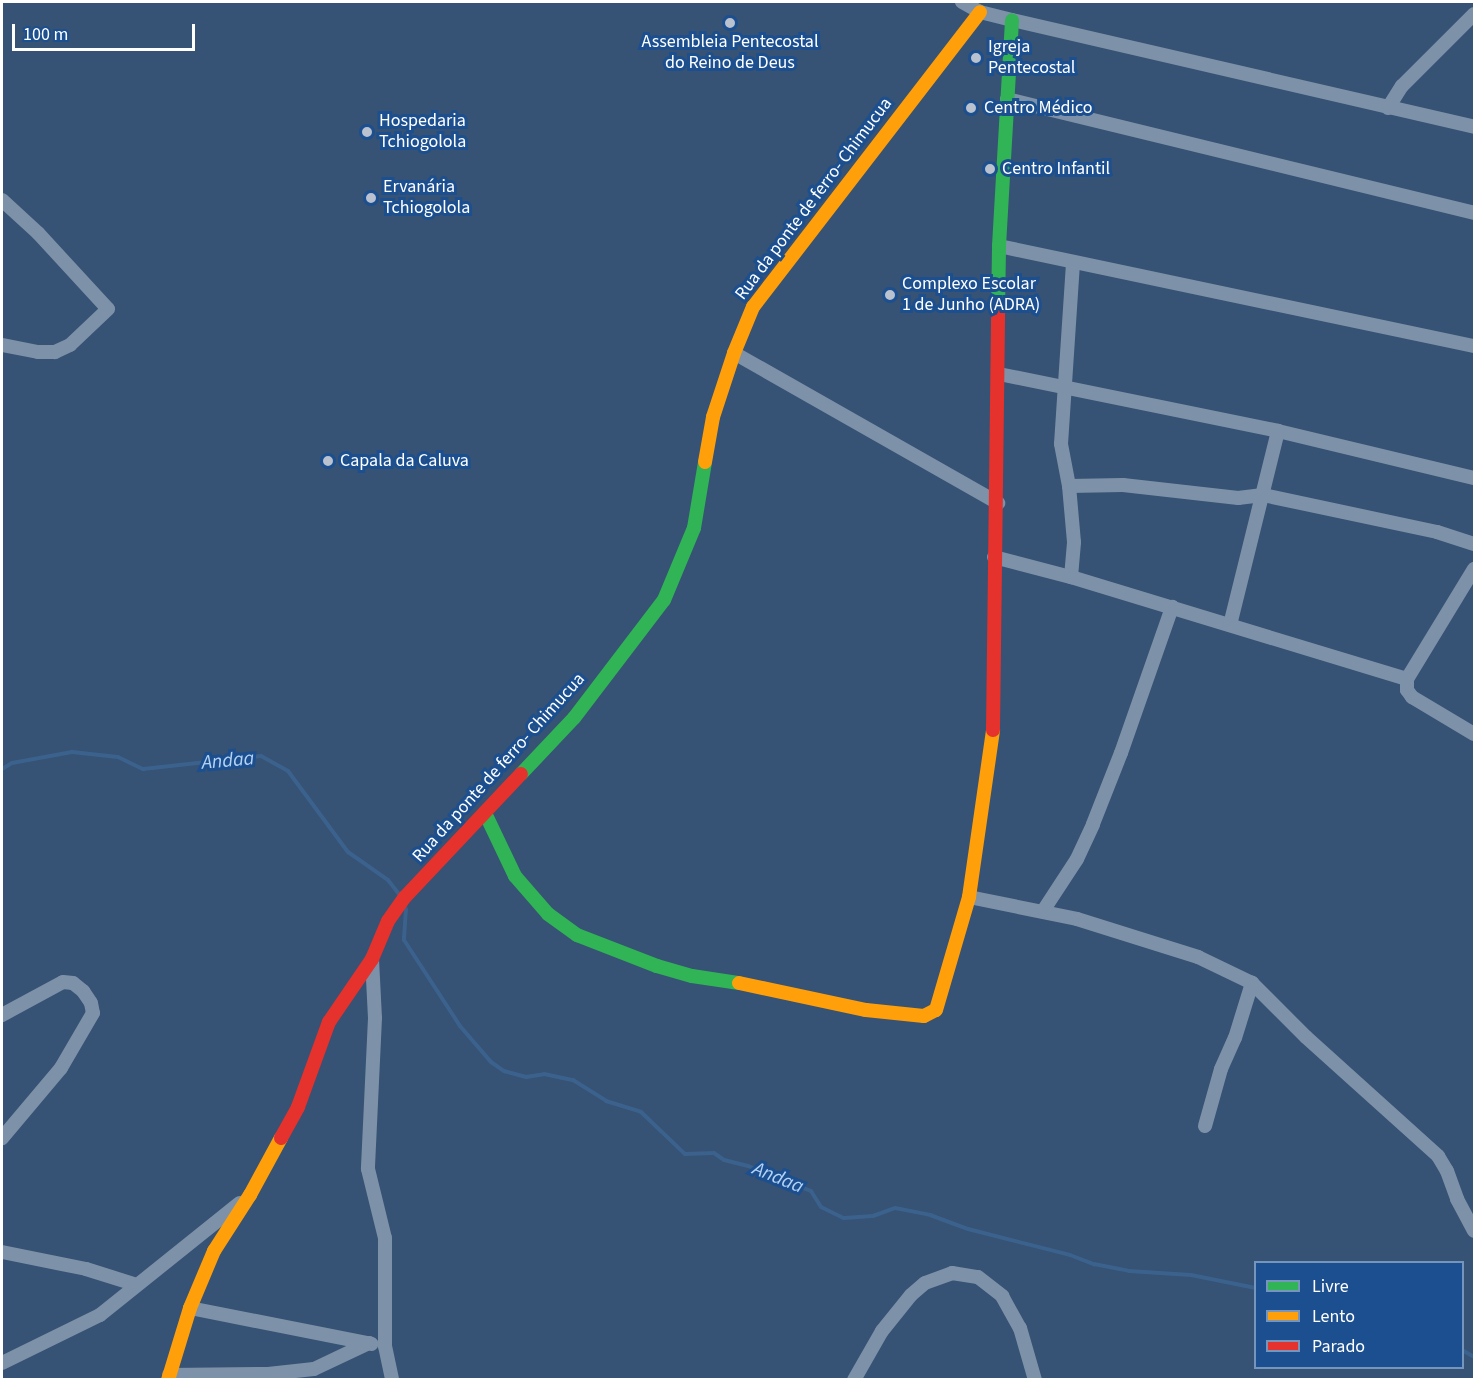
<!DOCTYPE html>
<html>
<head>
<meta charset="utf-8">
<style>
  body { margin:0 }
  #map { position:relative; width:1476px; height:1381px; overflow:hidden; background:#365274; font-family:"Source Sans 3",sans-serif }
  div>[style] { position:absolute }
  .stream>* { height:4px; margin:-2px; padding:0 2px; transform-origin:2px; border-radius:2px; background:#3b618d }
  .street>* { height:14px; margin:-7px; padding:0 7px; transform-origin:7px; border-radius:7px; background:#7d92a8 }
  .fast>* { height:14px; margin:-7px; padding:0 7px; transform-origin:7px; border-radius:7px; background:#30b455 }
  .slow>* { height:14px; margin:-7px; padding:0 7px; transform-origin:7px; border-radius:7px; background:#ff9f0a }
  .jam>* { height:14px; margin:-7px; padding:0 7px; transform-origin:7px; border-radius:7px; background:#e5322d }
  .dots>* { width:16px; height:16px; translate:-50% -50%; box-sizing:border-box; border:3px solid #1b4f8f; border-radius:50% }
  span { translate:-50% -50%; white-space:nowrap; text-align:center; line-height:1.15; -webkit-text-stroke:6px #1b4f8f; paint-order:stroke }
  .poi-label { font-size:18px; color:#fff }
  .left { translate:0 -50%; text-align:left }
  .street-label { font-size:18px; color:#fff }
  .water-label { font-size:20px; color:#b5d3f5; font-style:italic }
  .frame { position:absolute; inset:0; border:3px solid #fff; pointer-events:none }
  .legend { position:absolute; left:1254px; top:1261px; width:210px; height:108px; box-sizing:border-box; background:#1b4f8f; border:2px solid #7695bc; margin:0; padding:8px 10px; list-style:none; font-size:18px; color:#fff }
  .legend li { display:flex; align-items:center; gap:12px; height:30px }
  .legend b { width:30px; border:2px solid #7695bc }
  .scale { position:absolute; left:12px; top:24px; width:183px; height:27px; box-sizing:border-box; border:3px solid #fff; border-top:0; padding-left:8px; font-size:18px; line-height:21px; white-space:nowrap; color:#fff; -webkit-text-stroke:4px #1b4f8f; paint-order:stroke }
</style>
</head>
<body>
<div id="map">
  <div class="stream">
    <div style="left:2px;top:769px;width:12px;rotate:-31deg"></div>
    <div style="left:12px;top:763px;width:61px;rotate:-10.4deg"></div>
    <div style="left:72px;top:752px;width:46px;rotate:6.2deg"></div>
    <div style="left:118px;top:757px;width:28px;rotate:26deg"></div>
    <div style="left:143px;top:769px;width:119px;rotate:-6.3deg"></div>
    <div style="left:261px;top:756px;width:31px;rotate:29deg"></div>
    <div style="left:288px;top:771px;width:101px;rotate:53.5deg"></div>
    <div style="left:348px;top:852px;width:49px;rotate:35deg"></div>
    <div style="left:388px;top:880px;width:18px;rotate:52deg"></div>
    <div style="left:406px;top:909px;width:31px;rotate:94deg"></div>
    <div style="left:404px;top:940px;width:103px;rotate:56.9deg"></div>
    <div style="left:460px;top:1026px;width:48px;rotate:49.3deg"></div>
    <div style="left:491px;top:1062px;width:16px;rotate:35deg"></div>
    <div style="left:504px;top:1071px;width:23px;rotate:15deg"></div>
    <div style="left:526px;top:1077px;width:18px;rotate:-9deg"></div>
    <div style="left:544px;top:1074px;width:30px;rotate:12deg"></div>
    <div style="left:573px;top:1080px;width:39px;rotate:32deg"></div>
    <div style="left:606px;top:1101px;width:37px;rotate:17deg"></div>
    <div style="left:641px;top:1112px;width:61px;rotate:43.7deg"></div>
    <div style="left:685px;top:1154px;width:29px;rotate:-2deg"></div>
    <div style="left:714px;top:1153px;width:12px;rotate:35deg"></div>
    <div style="left:724px;top:1160px;width:25px;rotate:14deg"></div>
    <div style="left:748px;top:1166px;width:68px;rotate:21.6deg"></div>
    <div style="left:811px;top:1191px;width:19px;rotate:58deg"></div>
    <div style="left:821px;top:1207px;width:25px;rotate:26deg"></div>
    <div style="left:844px;top:1218px;width:29px;rotate:-4deg"></div>
    <div style="left:873px;top:1216px;width:23px;rotate:-20deg"></div>
    <div style="left:895px;top:1208px;width:36px;rotate:11deg"></div>
    <div style="left:930px;top:1215px;width:40px;rotate:20.2deg"></div>
    <div style="left:968px;top:1229px;width:105px;rotate:14.3deg"></div>
    <div style="left:1070px;top:1255px;width:26px;rotate:21deg"></div>
    <div style="left:1094px;top:1264px;width:36px;rotate:11deg"></div>
    <div style="left:1129px;top:1271px;width:62px;rotate:3.7deg"></div>
    <div style="left:1191px;top:1275px;width:66px;rotate:11.3deg"></div>
    <div style="left:1462px;top:1350px;width:14px;rotate:30deg"></div>
  </div>
  <div class="street">
    <div style="left:962px;top:2px;width:21px;rotate:29deg"></div>
    <div style="left:980px;top:12px;width:33px;rotate:14deg"></div>
    <div style="left:1012px;top:20px;width:474px;rotate:13deg"></div>
    <div style="left:1007px;top:99px;width:481px;rotate:13.7deg"></div>
    <div style="left:1388px;top:108px;width:26px;rotate:-58deg"></div>
    <div style="left:1402px;top:86px;width:102px;rotate:-45deg"></div>
    <div style="left:2px;top:200px;width:49px;rotate:42.5deg"></div>
    <div style="left:38px;top:233px;width:103px;rotate:47.4deg"></div>
    <div style="left:108px;top:309px;width:52px;rotate:136.5deg"></div>
    <div style="left:70px;top:345px;width:17px;rotate:155deg"></div>
    <div style="left:55px;top:352px;width:17px;rotate:180deg"></div>
    <div style="left:38px;top:352px;width:37px;rotate:-169deg"></div>
    <div style="left:999px;top:246px;width:485px;rotate:11.9deg"></div>
    <div style="left:734px;top:353px;width:304px;rotate:29.6deg"></div>
    <div style="left:999px;top:374px;width:285px;rotate:11.5deg"></div>
    <div style="left:1278px;top:431px;width:202px;rotate:13.5deg"></div>
    <div style="left:1069px;top:486px;width:54px;rotate:-1.1deg"></div>
    <div style="left:1123px;top:485px;width:116px;rotate:6.4deg"></div>
    <div style="left:1238px;top:498px;width:25px;rotate:-7deg"></div>
    <div style="left:1263px;top:495px;width:178px;rotate:12deg"></div>
    <div style="left:1437px;top:532px;width:39px;rotate:18deg"></div>
    <div style="left:994px;top:557px;width:80px;rotate:14.6deg"></div>
    <div style="left:1071px;top:577px;width:351px;rotate:16.9deg"></div>
    <div style="left:1407px;top:679px;width:11px;rotate:90deg"></div>
    <div style="left:1407px;top:690px;width:9px;rotate:54deg"></div>
    <div style="left:1412px;top:697px;width:72px;rotate:30.8deg"></div>
    <div style="left:1071px;top:577px;width:35px;rotate:-85deg"></div>
    <div style="left:1074px;top:542px;width:56px;rotate:-95.1deg"></div>
    <div style="left:1069px;top:486px;width:43px;rotate:-100.8deg"></div>
    <div style="left:1061px;top:444px;width:182px;rotate:-86.2deg"></div>
    <div style="left:1230px;top:625px;width:200px;rotate:-76.1deg"></div>
    <div style="left:1407px;top:679px;width:129px;rotate:-58.7deg"></div>
    <div style="left:969px;top:897px;width:110px;rotate:11.5deg"></div>
    <div style="left:1077px;top:919px;width:127px;rotate:17.4deg"></div>
    <div style="left:1198px;top:957px;width:60px;rotate:25.7deg"></div>
    <div style="left:1252px;top:983px;width:76px;rotate:45deg"></div>
    <div style="left:1306px;top:1037px;width:178px;rotate:42deg"></div>
    <div style="left:1438px;top:1156px;width:17px;rotate:59deg"></div>
    <div style="left:1447px;top:1171px;width:30px;rotate:70deg"></div>
    <div style="left:1457px;top:1199px;width:36px;rotate:62deg"></div>
    <div style="left:1043px;top:911px;width:62px;rotate:-56.8deg"></div>
    <div style="left:1077px;top:859px;width:38px;rotate:-65deg"></div>
    <div style="left:1093px;top:824px;width:76px;rotate:-68.5deg"></div>
    <div style="left:1121px;top:753px;width:155px;rotate:-70.7deg"></div>
    <div style="left:372px;top:959px;width:59px;rotate:87.1deg"></div>
    <div style="left:375px;top:1018px;width:151px;rotate:92.7deg"></div>
    <div style="left:368px;top:1169px;width:71px;rotate:76.2deg"></div>
    <div style="left:385px;top:1238px;width:108px;rotate:90deg"></div>
    <div style="left:385px;top:1346px;width:35px;rotate:78deg"></div>
    <div style="left:2px;top:1015px;width:69px;rotate:-28.4deg"></div>
    <div style="left:63px;top:982px;width:10px;rotate:6deg"></div>
    <div style="left:73px;top:983px;width:13px;rotate:39deg"></div>
    <div style="left:83px;top:991px;width:14px;rotate:56deg"></div>
    <div style="left:91px;top:1003px;width:10px;rotate:79deg"></div>
    <div style="left:93px;top:1013px;width:64px;rotate:120.2deg"></div>
    <div style="left:61px;top:1068px;width:92px;rotate:130.1deg"></div>
    <div style="left:1205px;top:1126px;width:59px;rotate:-74.3deg"></div>
    <div style="left:1221px;top:1069px;width:34px;rotate:-66deg"></div>
    <div style="left:1235px;top:1038px;width:58px;rotate:-72.8deg"></div>
    <div style="left:2px;top:1252px;width:86px;rotate:11.4deg"></div>
    <div style="left:86px;top:1269px;width:53px;rotate:17.4deg"></div>
    <div style="left:190px;top:1308px;width:185px;rotate:11.2deg"></div>
    <div style="left:2px;top:1363px;width:109px;rotate:-26.1deg"></div>
    <div style="left:100px;top:1315px;width:179px;rotate:-38.7deg"></div>
    <div style="left:169px;top:1375px;width:99px;rotate:-0.6deg"></div>
    <div style="left:268px;top:1374px;width:46px;rotate:-6.2deg"></div>
    <div style="left:314px;top:1369px;width:61px;rotate:-25.3deg"></div>
    <div style="left:854px;top:1380px;width:56px;rotate:-60.3deg"></div>
    <div style="left:882px;top:1331px;width:46px;rotate:-51.1deg"></div>
    <div style="left:911px;top:1295px;width:18px;rotate:-41deg"></div>
    <div style="left:925px;top:1283px;width:29px;rotate:-20deg"></div>
    <div style="left:952px;top:1273px;width:26px;rotate:9deg"></div>
    <div style="left:978px;top:1277px;width:31px;rotate:38deg"></div>
    <div style="left:1002px;top:1296px;width:37px;rotate:61deg"></div>
    <div style="left:1020px;top:1328px;width:54px;rotate:73.9deg"></div>
  </div>
  <div class="fast">
    <div style="left:998px;top:312px;width:66px;rotate:-89.1deg"></div>
    <div style="left:999px;top:246px;width:226px;rotate:-86.7deg"></div>
    <div style="left:521px;top:774px;width:77px;rotate:-46.6deg"></div>
    <div style="left:574px;top:718px;width:148px;rotate:-52.7deg"></div>
    <div style="left:664px;top:600px;width:78px;rotate:-67.4deg"></div>
    <div style="left:694px;top:528px;width:67px;rotate:-80.5deg"></div>
    <div style="left:485px;top:813px;width:70px;rotate:64.5deg"></div>
    <div style="left:515px;top:876px;width:50px;rotate:49deg"></div>
    <div style="left:548px;top:914px;width:36px;rotate:36deg"></div>
    <div style="left:577px;top:935px;width:86px;rotate:21.2deg"></div>
    <div style="left:657px;top:966px;width:36px;rotate:16deg"></div>
    <div style="left:692px;top:976px;width:48px;rotate:8.5deg"></div>
  </div>
  <div class="slow">
    <div style="left:705px;top:462px;width:46px;rotate:-79.9deg"></div>
    <div style="left:713px;top:417px;width:67px;rotate:-71.8deg"></div>
    <div style="left:734px;top:353px;width:50px;rotate:-67.6deg"></div>
    <div style="left:753px;top:307px;width:372px;rotate:-52.4deg"></div>
    <div style="left:739px;top:983px;width:130px;rotate:12deg"></div>
    <div style="left:866px;top:1010px;width:58px;rotate:5.9deg"></div>
    <div style="left:924px;top:1016px;width:13px;rotate:-27deg"></div>
    <div style="left:936px;top:1010px;width:118px;rotate:-73.7deg"></div>
    <div style="left:969px;top:897px;width:169px;rotate:-81.8deg"></div>
    <div style="left:168px;top:1380px;width:75px;rotate:-73deg"></div>
    <div style="left:190px;top:1308px;width:62px;rotate:-67.2deg"></div>
    <div style="left:214px;top:1251px;width:67px;rotate:-57.3deg"></div>
    <div style="left:250px;top:1195px;width:65px;rotate:-61.5deg"></div>
  </div>
  <div class="jam">
    <div style="left:993px;top:730px;width:418px;rotate:-89.3deg"></div>
    <div style="left:281px;top:1138px;width:35px;rotate:-61deg"></div>
    <div style="left:298px;top:1107px;width:90px;rotate:-70deg"></div>
    <div style="left:329px;top:1022px;width:76px;rotate:-55.7deg"></div>
    <div style="left:372px;top:959px;width:41px;rotate:-67.2deg"></div>
    <div style="left:388px;top:921px;width:29px;rotate:-55deg"></div>
    <div style="left:405px;top:897px;width:169px;rotate:-46.7deg"></div>
  </div>
  <div class="dots">
    <div style="left:730px;top:23px;background:#b9c2ce"></div>
    <div style="left:976px;top:58px;background:#b9c2ce"></div>
    <div style="left:971px;top:108px;background:#b9c2ce"></div>
    <div style="left:367px;top:132px;background:#b9c2ce"></div>
    <div style="left:990px;top:169px;background:#b9c2ce"></div>
    <div style="left:371px;top:198px;background:#b9c2ce"></div>
    <div style="left:890px;top:295px;background:#b9c2ce"></div>
    <div style="left:328px;top:461px;background:#b9c2ce"></div>
  </div>
  <div class="poi-label">
    <span style="left:730px;top:53px">Assembleia Pentecostal<br>do Reino de Deus</span>
    <span class="left" style="left:988px;top:58px">Igreja<br>Pentecostal</span>
    <span class="left" style="left:984px;top:108px">Centro Médico</span>
    <span class="left" style="left:379px;top:132px">Hospedaria<br>Tchiogolola</span>
    <span class="left" style="left:1002px;top:169px">Centro Infantil</span>
    <span class="left" style="left:383px;top:198px">Ervanária<br>Tchiogolola</span>
    <span class="left" style="left:902px;top:295px">Complexo Escolar<br>1 de Junho (ADRA)</span>
    <span class="left" style="left:340px;top:461px">Capala da Caluva</span>
  </div>
  <div class="street-label">
    <span style="left:814px;top:199px;rotate:-53deg">Rua da ponte de ferro- Chimucua</span>
    <span style="left:499px;top:768px;rotate:-48deg">Rua da ponte de ferro- Chimucua</span>
  </div>
  <div class="water-label">
    <span style="left:228px;top:761px;rotate:-5deg">Andaa</span>
    <span style="left:778px;top:1178px;rotate:22deg">Andaa</span>
  </div>
  <div class="frame"></div>
  <ul class="legend">
  <li><b style="height:8px;background:#30b455"></b>Livre</li>
  <li><b style="height:8px;background:#ff9f0a"></b>Lento</li>
  <li><b style="height:8px;background:#e5322d"></b>Parado</li>
  </ul>
  <div class="scale">100 m</div>
</div>
</body>
</html>
